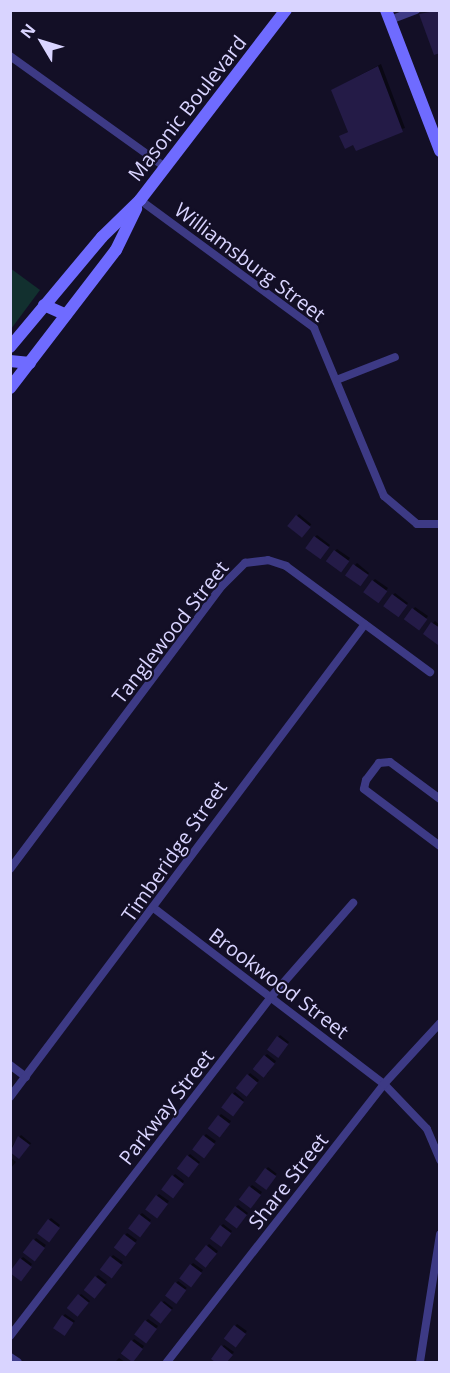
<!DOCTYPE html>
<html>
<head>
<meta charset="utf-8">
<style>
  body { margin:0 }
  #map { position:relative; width:450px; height:1373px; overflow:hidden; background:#130f26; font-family:"Open Sans",sans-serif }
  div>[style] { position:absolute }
  .green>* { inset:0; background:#12302f }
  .shadow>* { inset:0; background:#0007; transform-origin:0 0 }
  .building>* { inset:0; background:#241b47; transform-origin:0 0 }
  .street>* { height:8px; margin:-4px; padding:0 4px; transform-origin:4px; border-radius:4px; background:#3d3a85 }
  .secondary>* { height:12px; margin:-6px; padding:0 6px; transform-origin:6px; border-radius:6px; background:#6f6bff }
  span { translate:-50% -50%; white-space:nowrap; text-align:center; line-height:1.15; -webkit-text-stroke:4.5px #130f26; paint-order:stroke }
  .street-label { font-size:20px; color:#d9d4ff }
  .frame { position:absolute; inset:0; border:12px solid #d9d4ff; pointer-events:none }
  .north { position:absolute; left:12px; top:12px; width:60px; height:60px; -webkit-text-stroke:4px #130f26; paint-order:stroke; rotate:308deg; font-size:16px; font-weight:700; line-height:24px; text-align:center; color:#d9d4ff }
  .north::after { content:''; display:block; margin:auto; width:21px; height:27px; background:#d9d4ff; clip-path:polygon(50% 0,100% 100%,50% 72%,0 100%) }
</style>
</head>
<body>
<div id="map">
  <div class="green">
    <div style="clip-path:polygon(10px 268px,40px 290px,11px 329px,10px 329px)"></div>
  </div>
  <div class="shadow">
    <div style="clip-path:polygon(381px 64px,405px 128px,354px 143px,341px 136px,349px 131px,332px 90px)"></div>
    <div style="left:299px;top:514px;width:16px;height:16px;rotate:40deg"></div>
    <div style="clip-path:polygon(317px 535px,330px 545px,322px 555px,315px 537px)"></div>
    <div style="clip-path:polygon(337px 549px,350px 558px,343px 568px,335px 551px)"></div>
    <div style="clip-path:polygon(357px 563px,369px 573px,362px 583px,355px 565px)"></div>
    <div style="clip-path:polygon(375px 579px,388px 588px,380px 599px,373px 581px)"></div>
    <div style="clip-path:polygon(395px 593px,408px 603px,400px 613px,393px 595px)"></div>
    <div style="clip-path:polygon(415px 607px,428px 616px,421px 626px,406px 619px)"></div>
    <div style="clip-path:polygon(435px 621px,440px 625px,438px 643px,433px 623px)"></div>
    <div style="clip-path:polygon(280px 1035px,289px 1042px,279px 1054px,278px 1037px)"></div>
    <div style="clip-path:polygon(267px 1054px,276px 1061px,267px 1074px,265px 1056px)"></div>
    <div style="clip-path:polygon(250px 1073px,259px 1080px,250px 1093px,238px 1088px)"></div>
    <div style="clip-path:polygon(235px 1092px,244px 1100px,233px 1114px,233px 1094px)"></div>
    <div style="clip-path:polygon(221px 1114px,231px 1121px,221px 1134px,210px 1128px)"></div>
    <div style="left:206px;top:1134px;width:12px;height:18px;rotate:35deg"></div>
    <div style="left:21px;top:1135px;width:13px;height:18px;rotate:39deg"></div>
    <div style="clip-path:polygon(190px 1154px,200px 1162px,190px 1174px,188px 1156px)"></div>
    <div style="clip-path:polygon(10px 1157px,16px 1162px,10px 1169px)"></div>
    <div style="left:268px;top:1167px;width:11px;height:18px;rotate:38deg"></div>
    <div style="clip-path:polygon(175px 1174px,184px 1181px,175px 1194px,163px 1189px)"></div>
    <div style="clip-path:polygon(252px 1185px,262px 1192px,252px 1205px,241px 1199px)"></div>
    <div style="clip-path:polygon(159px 1194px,169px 1201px,159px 1214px,157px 1196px)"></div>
    <div style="clip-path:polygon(238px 1205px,248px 1213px,238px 1225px,236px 1207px)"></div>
    <div style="clip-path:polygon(142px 1213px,151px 1220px,142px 1233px,140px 1215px)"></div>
    <div style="clip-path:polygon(51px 1218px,60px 1225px,49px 1240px,49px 1220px)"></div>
    <div style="clip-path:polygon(223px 1224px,232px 1231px,223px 1243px,211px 1238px)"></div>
    <div style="clip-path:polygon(127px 1233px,137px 1240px,127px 1253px,116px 1247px)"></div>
    <div style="left:36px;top:1238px;width:12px;height:19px;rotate:35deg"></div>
    <div style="clip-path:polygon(209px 1244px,218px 1251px,209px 1264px,197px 1258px)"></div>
    <div style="clip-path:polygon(113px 1255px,123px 1262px,113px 1275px,102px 1269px)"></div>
    <div style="clip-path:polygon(23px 1257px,32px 1264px,21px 1279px,21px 1259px)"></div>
    <div style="clip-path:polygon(193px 1263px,203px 1270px,193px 1283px,191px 1265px)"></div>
    <div style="clip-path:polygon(98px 1275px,107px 1282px,97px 1295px,86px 1290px)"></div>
    <div style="left:178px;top:1281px;width:11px;height:18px;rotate:38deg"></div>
    <div style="clip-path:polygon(81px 1294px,90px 1301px,80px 1313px,69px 1308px)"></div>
    <div style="clip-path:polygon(164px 1301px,173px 1308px,163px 1320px,152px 1315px)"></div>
    <div style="clip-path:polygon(65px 1314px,75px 1321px,65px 1333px,54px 1328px)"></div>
    <div style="clip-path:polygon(148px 1319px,158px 1326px,146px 1341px,146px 1321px)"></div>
    <div style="left:237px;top:1324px;width:12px;height:19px;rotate:35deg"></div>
    <div style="clip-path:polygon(134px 1339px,144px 1346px,134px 1359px,123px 1354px)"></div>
    <div style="clip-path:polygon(224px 1345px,234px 1352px,225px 1362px,217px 1362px,213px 1359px)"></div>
    <div style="clip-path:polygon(119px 1358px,125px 1362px,115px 1362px)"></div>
  </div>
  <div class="building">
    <div style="clip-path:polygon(440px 10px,440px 53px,434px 55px,419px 14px)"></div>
    <div style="clip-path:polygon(378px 66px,403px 132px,356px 151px,353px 145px,345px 149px,339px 136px,348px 132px,331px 90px)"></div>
    <div style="left:296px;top:515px;width:19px;height:14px;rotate:39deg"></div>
    <div style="left:314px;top:536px;width:19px;height:15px;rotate:36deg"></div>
    <div style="left:334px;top:550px;width:19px;height:14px;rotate:36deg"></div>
    <div style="left:353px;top:564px;width:19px;height:14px;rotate:35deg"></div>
    <div style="left:372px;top:580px;width:19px;height:15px;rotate:36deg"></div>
    <div style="left:392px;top:594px;width:19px;height:15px;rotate:36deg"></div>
    <div style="left:412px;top:608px;width:19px;height:14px;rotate:36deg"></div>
    <div style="clip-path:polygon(431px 622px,440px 628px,438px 645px,423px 634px)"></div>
    <div style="left:277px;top:1036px;width:14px;height:17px;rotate:36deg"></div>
    <div style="left:264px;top:1055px;width:14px;height:18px;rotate:39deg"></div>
    <div style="left:247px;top:1074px;width:14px;height:18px;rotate:39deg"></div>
    <div style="left:232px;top:1093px;width:15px;height:18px;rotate:37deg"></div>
    <div style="left:218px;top:1115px;width:15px;height:17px;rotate:37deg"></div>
    <div style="left:203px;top:1135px;width:15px;height:18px;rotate:37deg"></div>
    <div style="clip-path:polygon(18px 1136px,30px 1145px,19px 1159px,10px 1152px)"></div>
    <div style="left:187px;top:1155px;width:15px;height:17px;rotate:37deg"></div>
    <div style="left:265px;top:1168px;width:14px;height:17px;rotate:36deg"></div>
    <div style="left:172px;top:1175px;width:15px;height:18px;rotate:37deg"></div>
    <div style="left:249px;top:1186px;width:15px;height:17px;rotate:37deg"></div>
    <div style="left:156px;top:1195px;width:15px;height:18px;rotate:37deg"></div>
    <div style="left:235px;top:1206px;width:15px;height:17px;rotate:37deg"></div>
    <div style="left:139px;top:1214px;width:15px;height:18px;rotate:37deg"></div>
    <div style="left:48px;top:1219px;width:15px;height:18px;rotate:37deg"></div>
    <div style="left:220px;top:1225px;width:14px;height:17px;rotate:36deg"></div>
    <div style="left:124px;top:1234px;width:15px;height:17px;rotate:37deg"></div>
    <div style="left:33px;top:1239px;width:15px;height:17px;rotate:37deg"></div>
    <div style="left:206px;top:1245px;width:14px;height:18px;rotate:39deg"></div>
    <div style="left:110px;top:1256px;width:15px;height:17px;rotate:37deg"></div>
    <div style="left:20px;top:1258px;width:15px;height:18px;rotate:37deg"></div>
    <div style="left:190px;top:1264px;width:15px;height:18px;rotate:37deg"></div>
    <div style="left:95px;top:1276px;width:14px;height:18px;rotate:39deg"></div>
    <div style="left:175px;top:1282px;width:14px;height:17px;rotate:36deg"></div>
    <div style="left:78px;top:1294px;width:14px;height:18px;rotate:39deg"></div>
    <div style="left:161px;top:1301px;width:14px;height:18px;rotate:39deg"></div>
    <div style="left:62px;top:1315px;width:14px;height:16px;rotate:34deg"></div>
    <div style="left:145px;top:1320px;width:15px;height:18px;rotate:37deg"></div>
    <div style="left:234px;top:1325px;width:15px;height:17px;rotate:37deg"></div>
    <div style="left:131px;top:1340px;width:15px;height:17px;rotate:37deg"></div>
    <div style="clip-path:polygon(221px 1345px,233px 1355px,227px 1362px,215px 1362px,211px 1359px)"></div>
  </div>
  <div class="street">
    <div style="left:390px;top:20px;width:28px;rotate:-21deg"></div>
    <div style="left:10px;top:56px;width:191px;rotate:35.6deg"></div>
    <div style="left:140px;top:200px;width:216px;rotate:36.3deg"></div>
    <div style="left:314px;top:328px;width:182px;rotate:67.4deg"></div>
    <div style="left:384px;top:496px;width:43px;rotate:40.3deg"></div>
    <div style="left:417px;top:524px;width:23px"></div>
    <div style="left:339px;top:379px;width:60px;rotate:-21.4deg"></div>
    <div style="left:440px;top:799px;width:62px;rotate:-143.5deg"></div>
    <div style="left:390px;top:762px;width:11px;rotate:175deg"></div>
    <div style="left:379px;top:763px;width:21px;rotate:127deg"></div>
    <div style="left:366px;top:780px;width:9px;rotate:103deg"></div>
    <div style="left:364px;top:789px;width:95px;rotate:36.9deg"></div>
    <div style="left:10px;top:869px;width:354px;rotate:-53.2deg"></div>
    <div style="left:222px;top:586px;width:33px;rotate:-45deg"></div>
    <div style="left:245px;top:563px;width:23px;rotate:-7deg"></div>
    <div style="left:268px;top:560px;width:19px;rotate:18deg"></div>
    <div style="left:286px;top:566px;width:179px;rotate:36.4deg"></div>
    <div style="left:155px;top:909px;width:288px;rotate:37.4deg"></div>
    <div style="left:384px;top:1084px;width:62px;rotate:46.3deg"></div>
    <div style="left:427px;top:1129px;width:34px;rotate:67deg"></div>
    <div style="left:10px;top:1065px;width:20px;rotate:37deg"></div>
    <div style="left:10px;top:1097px;width:591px;rotate:-53.11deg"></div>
    <div style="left:10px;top:1336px;width:428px;rotate:-52.4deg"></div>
    <div style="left:271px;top:997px;width:125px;rotate:-48.9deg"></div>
    <div style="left:10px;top:1357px;width:9px;rotate:32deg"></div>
    <div style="left:167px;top:1362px;width:353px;rotate:-52deg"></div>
    <div style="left:384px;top:1084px;width:83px;rotate:-47.4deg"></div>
    <div style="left:420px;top:1362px;width:129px;rotate:-81.1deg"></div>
  </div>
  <div class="secondary">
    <div style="left:386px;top:10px;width:151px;rotate:69deg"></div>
    <div style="left:44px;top:305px;width:24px;rotate:24deg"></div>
    <div style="left:10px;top:347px;width:143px;rotate:-50.1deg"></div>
    <div style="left:102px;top:237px;width:53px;rotate:-44.2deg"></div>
    <div style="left:140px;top:200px;width:240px;rotate:-52.5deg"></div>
    <div style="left:10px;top:361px;width:20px;rotate:6deg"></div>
    <div style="left:10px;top:388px;width:174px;rotate:-52.5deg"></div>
    <div style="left:116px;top:250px;width:46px;rotate:-64deg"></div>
  </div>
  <div class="street-label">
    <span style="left:187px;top:108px;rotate:-52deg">Masonic Boulevard</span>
    <span style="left:250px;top:262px;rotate:37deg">Williamsburg Street</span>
    <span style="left:170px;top:632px;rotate:-52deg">Tanglewood Street</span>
    <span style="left:174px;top:851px;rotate:-55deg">Timberidge Street</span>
    <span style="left:279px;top:983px;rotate:37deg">Brookwood Street</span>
    <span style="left:166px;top:1107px;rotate:-52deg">Parkway Street</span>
    <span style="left:288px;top:1181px;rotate:-52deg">Share Street</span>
  </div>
  <div class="frame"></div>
  <div class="north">N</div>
</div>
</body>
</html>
